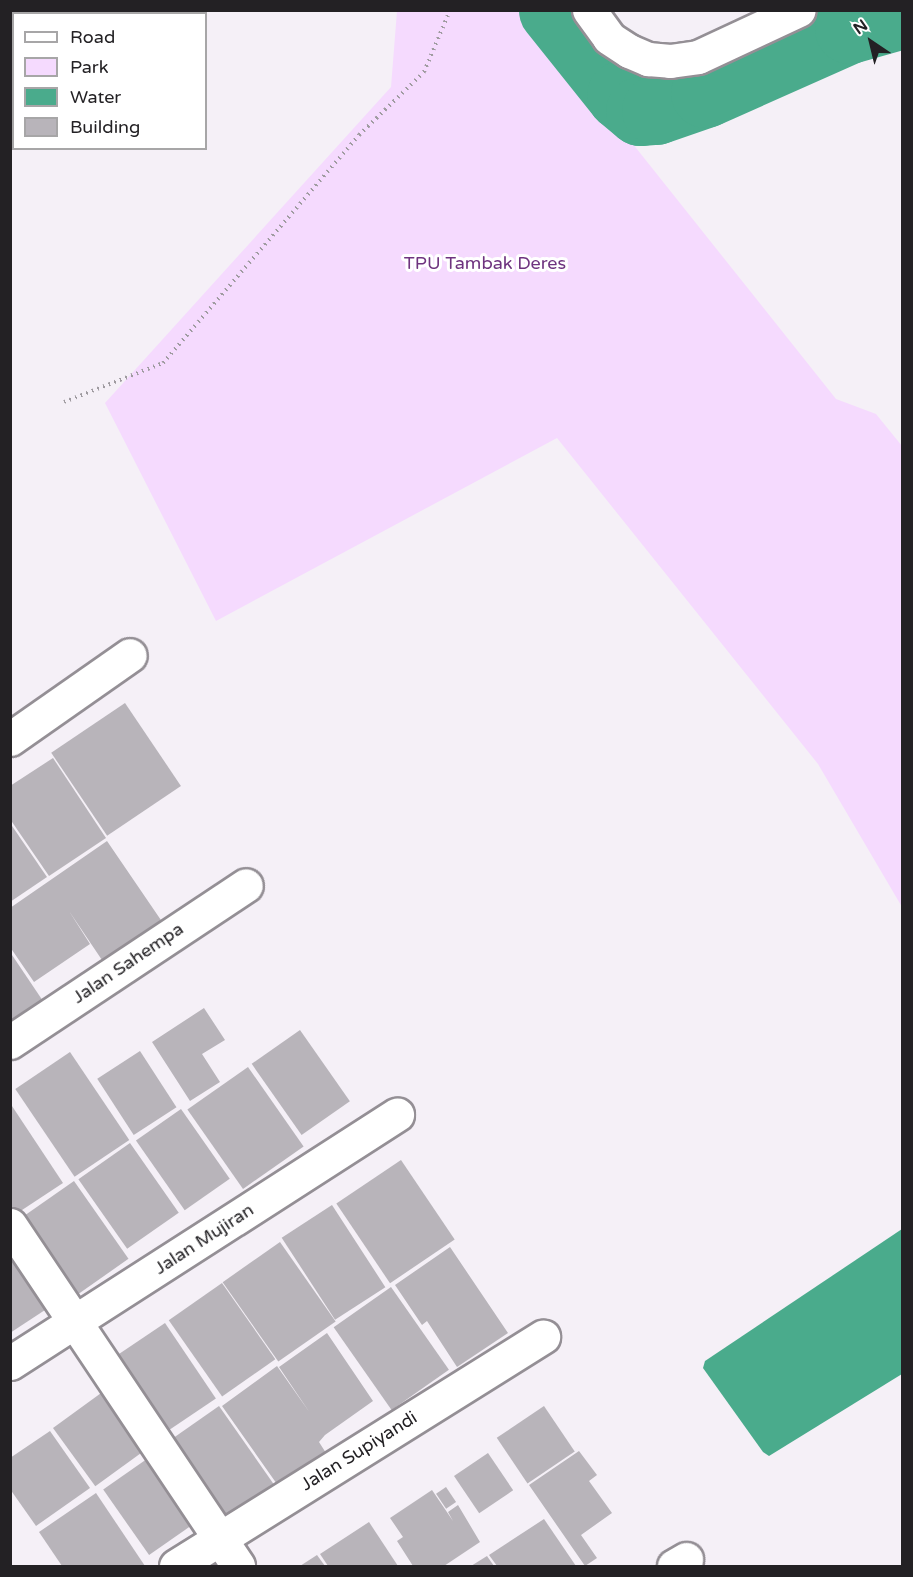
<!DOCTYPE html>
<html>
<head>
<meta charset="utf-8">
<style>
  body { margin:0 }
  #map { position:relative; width:913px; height:1577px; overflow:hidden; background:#f5f0f7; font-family:"Varela Round",sans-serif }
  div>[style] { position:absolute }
  .green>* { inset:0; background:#f5dafe }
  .water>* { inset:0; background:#4aab8c }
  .river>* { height:69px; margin:-34.5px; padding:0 34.5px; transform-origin:34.5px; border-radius:34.5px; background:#4aab8c }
  .building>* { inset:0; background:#b8b4ba; transform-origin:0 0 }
  .path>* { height:4px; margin-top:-2px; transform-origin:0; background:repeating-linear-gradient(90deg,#9f9ba0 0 1.5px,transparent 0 6px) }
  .roads { filter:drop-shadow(2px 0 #948f95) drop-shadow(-2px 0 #948f95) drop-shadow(0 2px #948f95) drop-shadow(0 -2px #948f95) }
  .street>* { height:33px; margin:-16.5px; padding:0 16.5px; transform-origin:16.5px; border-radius:16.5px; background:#fff }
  span { translate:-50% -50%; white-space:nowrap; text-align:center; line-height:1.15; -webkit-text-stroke:6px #fff; paint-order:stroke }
  .park-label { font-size:18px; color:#6e337f }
  .street-label { font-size:18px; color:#232124 }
  .frame { position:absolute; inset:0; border:12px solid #232124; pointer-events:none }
  .legend { position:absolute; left:12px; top:12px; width:195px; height:138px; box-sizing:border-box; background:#fff; border:2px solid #a7a6a7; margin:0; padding:8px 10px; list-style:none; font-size:18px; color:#232124 }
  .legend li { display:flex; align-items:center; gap:12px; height:30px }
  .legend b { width:30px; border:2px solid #a7a6a7 }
  .north { position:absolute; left:841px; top:12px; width:60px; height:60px; -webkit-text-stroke:4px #fff; paint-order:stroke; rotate:325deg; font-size:16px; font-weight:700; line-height:24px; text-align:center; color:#232124 }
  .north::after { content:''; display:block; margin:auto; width:21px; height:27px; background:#232124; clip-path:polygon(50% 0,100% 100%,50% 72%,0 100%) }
</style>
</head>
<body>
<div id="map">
  <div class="green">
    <div style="clip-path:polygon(397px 11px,527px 11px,836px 399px,876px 414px,902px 446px,902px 907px,818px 764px,557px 438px,216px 621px,105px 403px,391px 87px)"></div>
  </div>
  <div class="water">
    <div style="clip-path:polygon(902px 1229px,902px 1374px,769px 1456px,763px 1452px,703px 1368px,705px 1361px)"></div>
  </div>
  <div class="river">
    <div style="left:553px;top:10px;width:109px;rotate:51.3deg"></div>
    <div style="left:621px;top:95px;width:25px;rotate:40deg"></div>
    <div style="left:640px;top:111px;width:16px;rotate:-4deg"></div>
    <div style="left:656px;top:110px;width:52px;rotate:-19.1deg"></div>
    <div style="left:705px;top:93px;width:158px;rotate:-24deg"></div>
    <div style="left:849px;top:29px;width:55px;rotate:-15.8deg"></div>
  </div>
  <div class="building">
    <div style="left:125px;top:703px;width:100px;height:89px;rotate:56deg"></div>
    <div style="clip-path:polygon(53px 758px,106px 838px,49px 876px,10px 819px,10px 786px)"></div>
    <div style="clip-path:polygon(10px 823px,47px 877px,10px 902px)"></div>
    <div style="clip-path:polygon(107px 841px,165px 926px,106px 966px,69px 911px,90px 944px,34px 982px,10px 947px,10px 908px)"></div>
    <div style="clip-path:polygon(10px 952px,45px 1004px,10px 1026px)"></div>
    <div style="clip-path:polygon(204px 1008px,225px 1040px,202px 1054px,220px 1082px,190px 1101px,152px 1042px)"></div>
    <div style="left:300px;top:1030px;width:87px;height:59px;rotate:55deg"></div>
    <div style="left:140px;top:1051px;width:67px;height:51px;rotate:57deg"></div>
    <div style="left:70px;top:1052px;width:106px;height:66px;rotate:56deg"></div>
    <div style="left:248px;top:1067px;width:97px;height:74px;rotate:55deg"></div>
    <div style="clip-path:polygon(10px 1103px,63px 1183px,16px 1214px,10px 1206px)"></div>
    <div style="left:181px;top:1109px;width:85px;height:55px;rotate:55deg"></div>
    <div style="left:130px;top:1143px;width:85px;height:63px;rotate:55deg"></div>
    <div style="left:401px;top:1160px;width:96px;height:78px;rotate:56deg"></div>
    <div style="left:74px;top:1181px;width:95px;height:69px;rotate:55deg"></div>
    <div style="left:332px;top:1205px;width:98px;height:60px;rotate:57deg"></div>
    <div style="left:280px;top:1242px;width:97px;height:70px;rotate:55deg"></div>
    <div style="clip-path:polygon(450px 1247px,508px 1333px,457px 1367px,427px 1321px,422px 1325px,395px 1285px)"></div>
    <div style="clip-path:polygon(10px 1257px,45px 1310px,10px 1333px)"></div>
    <div style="left:222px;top:1283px;width:93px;height:65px;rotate:55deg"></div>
    <div style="left:391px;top:1287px;width:101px;height:70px;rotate:55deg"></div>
    <div style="left:165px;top:1323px;width:91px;height:64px;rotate:56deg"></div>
    <div style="clip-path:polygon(327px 1333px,373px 1401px,325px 1435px,319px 1442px,326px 1453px,279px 1487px,222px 1406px,277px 1366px,310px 1413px,279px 1367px)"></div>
    <div style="left:108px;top:1388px;width:72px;height:68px;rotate:54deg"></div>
    <div style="left:219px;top:1406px;width:101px;height:65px;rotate:55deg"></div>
    <div style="left:544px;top:1406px;width:55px;height:57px;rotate:56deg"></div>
    <div style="clip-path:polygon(50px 1431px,90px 1488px,36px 1526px,10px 1489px,10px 1458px)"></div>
    <div style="clip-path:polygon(579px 1451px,597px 1475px,589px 1481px,612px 1513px,581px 1535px,597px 1558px,585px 1566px,529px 1485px)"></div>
    <div style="left:488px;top:1453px;width:45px;height:41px;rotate:56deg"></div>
    <div style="left:154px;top:1454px;width:80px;height:62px;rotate:55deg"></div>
    <div style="left:446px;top:1487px;width:18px;height:12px;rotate:56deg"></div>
    <div style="clip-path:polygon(432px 1490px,453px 1521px,448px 1512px,458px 1505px,480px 1542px,444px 1566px,413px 1566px,397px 1541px,403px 1537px,390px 1518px)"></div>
    <div style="clip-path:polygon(96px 1493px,145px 1566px,62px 1566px,39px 1532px)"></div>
    <div style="clip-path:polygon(544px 1519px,576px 1566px,497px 1566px,489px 1555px)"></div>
    <div style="clip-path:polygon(369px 1522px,398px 1566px,328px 1566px,320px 1554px)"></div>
    <div style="clip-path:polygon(317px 1555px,325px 1566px,300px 1566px)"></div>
    <div style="clip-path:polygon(487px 1556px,494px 1566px,471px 1566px)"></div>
  </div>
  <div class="path">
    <div style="left:64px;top:402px;width:106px;rotate:-21.5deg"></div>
    <div style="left:163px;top:363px;width:301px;rotate:-49.3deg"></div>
    <div style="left:359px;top:135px;width:91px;rotate:-44.1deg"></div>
    <div style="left:424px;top:72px;width:67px;rotate:-67.2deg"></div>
  </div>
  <div class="roads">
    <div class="street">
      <div style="left:589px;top:10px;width:34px;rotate:54deg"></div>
      <div style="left:609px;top:38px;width:24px;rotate:33deg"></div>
      <div style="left:629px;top:51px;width:21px;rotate:23deg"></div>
      <div style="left:648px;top:59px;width:22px;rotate:5deg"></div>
      <div style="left:670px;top:61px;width:28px;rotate:-8deg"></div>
      <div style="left:698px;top:57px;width:111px;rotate:-25deg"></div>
      <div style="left:10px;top:739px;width:146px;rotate:-35deg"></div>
      <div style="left:10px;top:1042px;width:283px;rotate:-33.6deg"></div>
      <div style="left:10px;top:1225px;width:410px;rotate:56.2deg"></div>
      <div style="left:10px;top:1363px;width:460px;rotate:-32.7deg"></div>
      <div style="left:176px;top:1566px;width:433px;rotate:-32deg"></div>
      <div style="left:674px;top:1566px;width:14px;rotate:-30deg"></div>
    </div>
  </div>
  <div class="park-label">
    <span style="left:485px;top:263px">TPU Tambak Deres</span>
  </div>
  <div class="street-label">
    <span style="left:128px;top:963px;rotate:-34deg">Jalan Sahempa</span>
    <span style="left:204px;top:1239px;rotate:-33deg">Jalan Mujiran</span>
    <span style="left:359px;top:1451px;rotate:-32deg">Jalan Supiyandi</span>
  </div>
  <div class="frame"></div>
  <ul class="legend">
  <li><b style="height:8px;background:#fff"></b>Road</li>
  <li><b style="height:16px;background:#f5dafe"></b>Park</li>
  <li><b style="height:16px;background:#4aab8c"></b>Water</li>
  <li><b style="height:16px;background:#b8b4ba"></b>Building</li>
  </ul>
  <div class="north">N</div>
</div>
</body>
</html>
